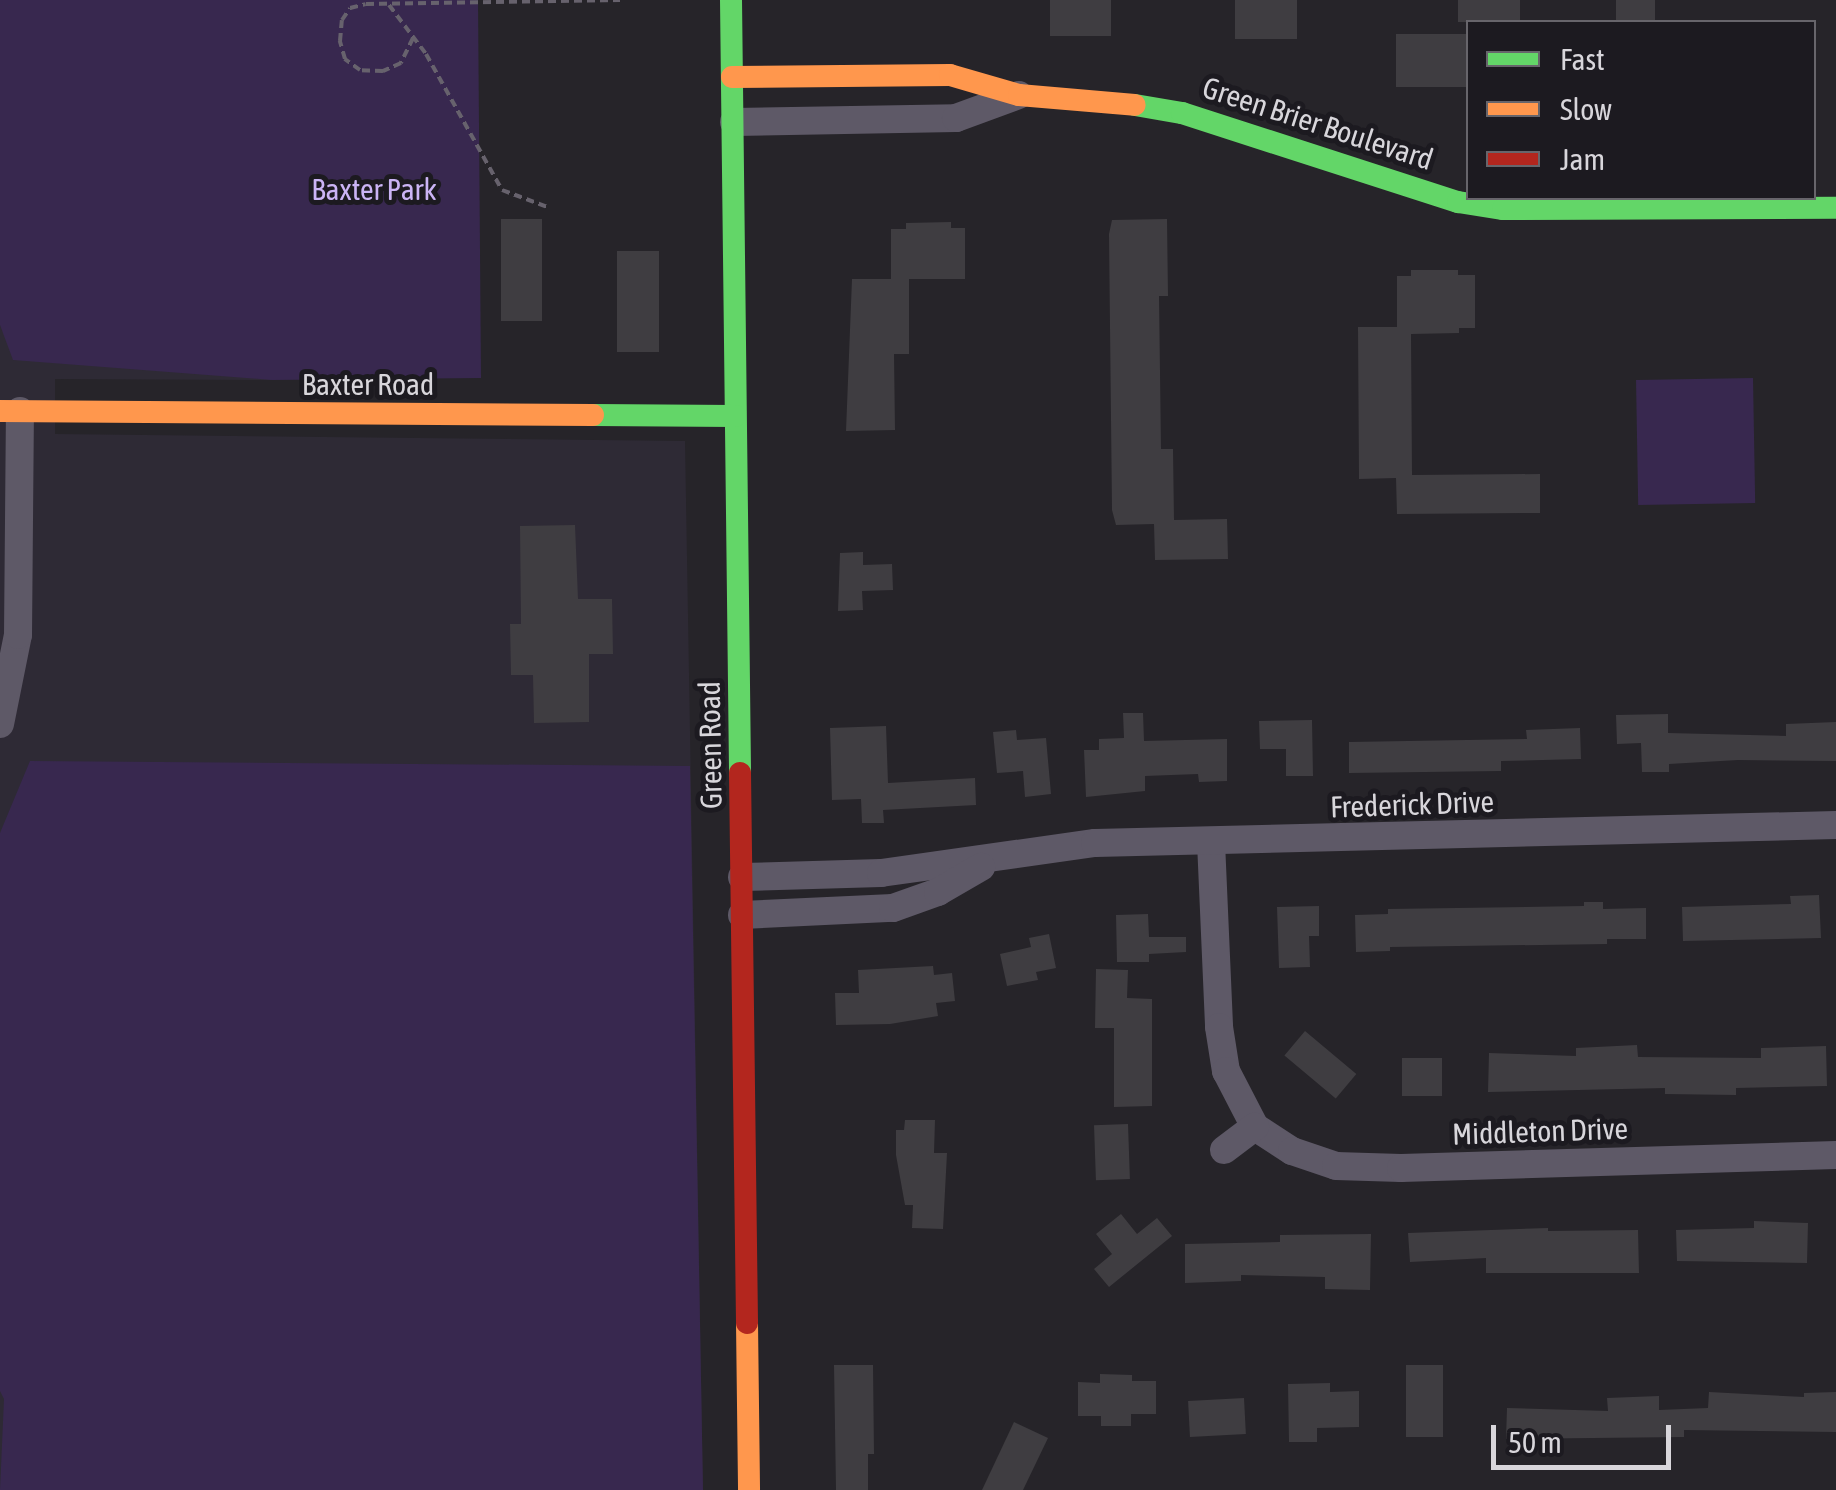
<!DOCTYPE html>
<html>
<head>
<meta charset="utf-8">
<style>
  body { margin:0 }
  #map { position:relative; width:1836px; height:1490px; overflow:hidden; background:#262429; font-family:"Asap Condensed",sans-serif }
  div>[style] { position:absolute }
  .built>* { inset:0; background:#2e2a35 }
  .green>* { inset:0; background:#38284f; transform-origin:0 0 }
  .building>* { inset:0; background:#3f3d41; transform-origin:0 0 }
  .path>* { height:4px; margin-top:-2px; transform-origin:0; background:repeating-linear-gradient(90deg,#67626d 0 8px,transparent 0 13px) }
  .street>* { height:28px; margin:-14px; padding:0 14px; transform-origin:14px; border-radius:14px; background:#5e5967 }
  .fast>* { height:22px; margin:-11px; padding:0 11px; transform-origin:11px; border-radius:11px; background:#63d668 }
  .slow>* { height:22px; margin:-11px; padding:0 11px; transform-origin:11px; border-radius:11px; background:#ff974d }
  .jam>* { height:22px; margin:-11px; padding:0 11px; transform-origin:11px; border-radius:11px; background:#b3261e }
  span { translate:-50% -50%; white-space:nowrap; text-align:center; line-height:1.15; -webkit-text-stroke:10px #1c1a20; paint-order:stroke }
  .street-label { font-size:30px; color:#d8d6db }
  .park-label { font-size:30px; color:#cbb4f5 }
  .legend { position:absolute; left:1466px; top:20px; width:350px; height:180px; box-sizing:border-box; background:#1c1a20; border:2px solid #67656b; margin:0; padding:12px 18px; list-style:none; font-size:30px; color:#d8d6db }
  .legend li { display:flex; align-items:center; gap:20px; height:50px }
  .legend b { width:50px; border:2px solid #67656b }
  .scale { position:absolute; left:1491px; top:1425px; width:180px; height:45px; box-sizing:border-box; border:5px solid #d8d6db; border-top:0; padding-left:12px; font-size:30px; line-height:35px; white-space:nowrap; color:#d8d6db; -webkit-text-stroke:8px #1c1a20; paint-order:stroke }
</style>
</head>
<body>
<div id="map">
  <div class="built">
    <div style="clip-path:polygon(0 0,272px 380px,55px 379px,55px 434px,685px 441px,703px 1490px,0 1490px)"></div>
  </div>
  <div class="green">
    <div style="clip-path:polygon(0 0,478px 0,481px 378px,272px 380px,13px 360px,0 325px)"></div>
    <div style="left:1753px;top:378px;width:125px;height:117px;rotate:89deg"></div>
    <div style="clip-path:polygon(30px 761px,690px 766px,703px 1490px,0 1490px,4px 1399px,0 1391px,0 833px)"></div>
  </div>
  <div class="building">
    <div style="left:1050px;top:0;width:61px;height:36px"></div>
    <div style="left:1235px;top:0;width:62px;height:39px"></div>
    <div style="left:1458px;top:0;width:62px;height:22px"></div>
    <div style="left:1616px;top:0;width:39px;height:22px"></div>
    <div style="left:1396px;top:34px;width:72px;height:53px"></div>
    <div style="left:501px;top:219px;width:41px;height:102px"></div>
    <div style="clip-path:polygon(1167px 219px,1168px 296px,1159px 296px,1161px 449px,1173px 449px,1174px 520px,1227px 519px,1228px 559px,1155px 560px,1154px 524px,1116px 525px,1112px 510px,1109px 234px,1112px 220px)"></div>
    <div style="clip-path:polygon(951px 222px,951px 228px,965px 228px,965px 279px,905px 279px,909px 279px,909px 354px,894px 354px,895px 430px,846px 431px,852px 279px,891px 279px,891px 229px,906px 229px,906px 223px)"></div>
    <div style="left:617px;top:251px;width:42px;height:101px"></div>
    <div style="clip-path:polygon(1411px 270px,1458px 270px,1458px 275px,1475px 275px,1475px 328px,1459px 328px,1459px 333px,1411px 334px,1412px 475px,1540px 474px,1540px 513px,1397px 514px,1396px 478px,1359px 479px,1358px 327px,1397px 327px,1397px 276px,1411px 276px)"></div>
    <div style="clip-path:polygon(575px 525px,578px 599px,612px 599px,613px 654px,589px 654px,589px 722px,534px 723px,533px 675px,511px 675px,510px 624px,521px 624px,520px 526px)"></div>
    <div style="clip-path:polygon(863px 552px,863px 565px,892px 564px,893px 590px,862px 591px,863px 610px,838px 611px,840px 553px)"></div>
    <div style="clip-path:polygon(1123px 713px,1143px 713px,1144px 741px,1227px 739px,1227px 781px,1199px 782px,1198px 774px,1145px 776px,1145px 791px,1086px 797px,1084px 750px,1099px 750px,1099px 739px,1124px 738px)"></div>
    <div style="clip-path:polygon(1668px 714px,1668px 733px,1786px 736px,1786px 724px,1836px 722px,1836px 761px,1738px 760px,1669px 764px,1669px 772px,1642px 772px,1641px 743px,1617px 744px,1616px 715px)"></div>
    <div style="clip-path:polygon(1312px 720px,1313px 776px,1286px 776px,1286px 749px,1260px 749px,1259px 721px)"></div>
    <div style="clip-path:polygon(886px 726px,888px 783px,975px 778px,976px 805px,883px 810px,884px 823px,862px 823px,861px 799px,832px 800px,830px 728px)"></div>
    <div style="clip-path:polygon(1580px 728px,1581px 759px,1501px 761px,1501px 771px,1349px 773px,1349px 742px,1527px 739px,1526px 730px)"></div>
    <div style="clip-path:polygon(1016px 730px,1017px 740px,1046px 738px,1051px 794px,1025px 797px,1023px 771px,997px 773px,993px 732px)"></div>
    <div style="clip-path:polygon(1819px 895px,1821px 938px,1683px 941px,1682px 907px,1791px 904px,1790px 896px)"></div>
    <div style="clip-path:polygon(1584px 902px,1603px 902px,1603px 909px,1646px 908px,1646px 939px,1607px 939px,1607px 944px,1390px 947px,1390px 951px,1356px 952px,1355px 915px,1388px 914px,1388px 909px,1584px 906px)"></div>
    <div style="clip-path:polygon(1319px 906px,1319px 936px,1309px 936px,1310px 967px,1279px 968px,1277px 907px)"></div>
    <div style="clip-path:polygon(1148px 914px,1149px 937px,1186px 937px,1186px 952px,1149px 954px,1149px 962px,1117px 962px,1116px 915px)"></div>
    <div style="clip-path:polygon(1049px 934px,1056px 968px,1036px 972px,1038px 980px,1007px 986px,1000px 954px,1031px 947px,1029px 938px)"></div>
    <div style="clip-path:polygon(933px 966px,934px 975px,952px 973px,955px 1001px,936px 1003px,938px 1016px,890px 1024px,836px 1025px,835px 993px,859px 993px,858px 970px)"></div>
    <div style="clip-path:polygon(1096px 969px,1128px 970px,1127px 998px,1152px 999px,1152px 1106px,1114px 1107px,1114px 1028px,1095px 1028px)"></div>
    <div style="left:1305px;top:1031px;width:67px;height:32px;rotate:40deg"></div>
    <div style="clip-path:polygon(1637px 1045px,1638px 1057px,1761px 1058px,1761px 1048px,1826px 1046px,1827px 1086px,1736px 1088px,1736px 1095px,1665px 1094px,1665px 1088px,1488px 1092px,1489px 1053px,1576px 1056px,1576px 1048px)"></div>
    <div style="left:1402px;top:1058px;width:40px;height:38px"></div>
    <div style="clip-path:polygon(905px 1120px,935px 1120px,934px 1153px,947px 1153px,943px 1229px,912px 1228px,913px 1205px,905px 1205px,896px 1155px,896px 1130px,904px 1130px)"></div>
    <div style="left:1128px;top:1124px;width:55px;height:34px;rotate:88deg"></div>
    <div style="clip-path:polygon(1121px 1214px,1137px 1234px,1157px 1218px,1172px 1236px,1109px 1287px,1094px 1269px,1112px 1254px,1096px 1234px)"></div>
    <div style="clip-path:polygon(1754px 1221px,1808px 1223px,1807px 1263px,1677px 1261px,1676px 1230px,1754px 1228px)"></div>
    <div style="clip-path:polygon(1548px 1228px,1548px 1231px,1638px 1230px,1639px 1273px,1486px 1273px,1486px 1258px,1410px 1262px,1408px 1233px)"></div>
    <div style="clip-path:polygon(1371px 1234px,1370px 1290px,1325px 1289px,1325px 1277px,1241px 1275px,1241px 1281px,1185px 1283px,1185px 1244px,1280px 1242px,1280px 1235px)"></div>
    <div style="clip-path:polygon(834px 1365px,873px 1365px,874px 1454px,868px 1454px,868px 1490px,836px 1490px)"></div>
    <div style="left:1406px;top:1365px;width:37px;height:72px"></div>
    <div style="clip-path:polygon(1100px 1374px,1132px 1375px,1132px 1381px,1156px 1381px,1156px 1414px,1131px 1414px,1131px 1426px,1101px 1426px,1101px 1416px,1078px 1416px,1078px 1382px,1100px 1383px)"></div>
    <div style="clip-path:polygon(1330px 1383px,1330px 1392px,1359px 1391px,1359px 1427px,1317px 1428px,1317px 1442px,1289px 1442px,1288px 1384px)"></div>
    <div style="clip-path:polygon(1709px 1392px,1804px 1397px,1804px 1393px,1836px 1392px,1836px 1432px,1684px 1430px,1684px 1437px,1506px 1439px,1507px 1408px,1608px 1411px,1607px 1398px,1659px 1396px,1659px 1410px,1708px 1408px)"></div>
    <div style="left:1244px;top:1398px;width:36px;height:56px;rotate:87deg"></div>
    <div style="clip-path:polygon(1014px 1422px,1048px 1438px,1023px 1490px,982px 1490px)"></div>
  </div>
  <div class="path">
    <div style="left:389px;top:5px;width:61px;rotate:52.9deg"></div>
    <div style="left:426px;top:54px;width:156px;rotate:60.8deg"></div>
    <div style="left:502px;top:190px;width:51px;rotate:20.6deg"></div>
    <div style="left:413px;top:38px;width:28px;rotate:116deg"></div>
    <div style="left:401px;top:63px;width:20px;rotate:156deg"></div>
    <div style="left:383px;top:71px;width:23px;rotate:-178deg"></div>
    <div style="left:360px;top:70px;width:19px;rotate:-144deg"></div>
    <div style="left:345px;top:59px;width:19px;rotate:-106deg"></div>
    <div style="left:340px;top:41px;width:21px;rotate:-85deg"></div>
    <div style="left:342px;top:20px;width:14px;rotate:-56deg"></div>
    <div style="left:350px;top:8px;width:16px;rotate:-14deg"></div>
    <div style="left:366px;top:4px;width:254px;rotate:-0.9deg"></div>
  </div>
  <div class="street">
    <div style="left:734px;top:122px;width:222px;rotate:-1deg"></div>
    <div style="left:956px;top:118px;width:67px;rotate:-20.1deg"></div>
    <div style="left:0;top:724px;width:91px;rotate:-78.6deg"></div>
    <div style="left:18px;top:635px;width:224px;rotate:-89.5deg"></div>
    <div style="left:1211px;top:842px;width:185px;rotate:87.5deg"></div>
    <div style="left:1219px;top:1027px;width:45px;rotate:81deg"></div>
    <div style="left:1226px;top:1071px;width:63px;rotate:62.6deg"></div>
    <div style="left:1255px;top:1127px;width:44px;rotate:33deg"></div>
    <div style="left:1292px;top:1151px;width:46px;rotate:18.8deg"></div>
    <div style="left:1336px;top:1166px;width:65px;rotate:1.8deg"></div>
    <div style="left:1401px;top:1168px;width:435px;rotate:-1.7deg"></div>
    <div style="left:742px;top:877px;width:139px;rotate:-1.6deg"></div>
    <div style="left:881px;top:873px;width:216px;rotate:-8deg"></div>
    <div style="left:1095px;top:843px;width:741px;rotate:-1.39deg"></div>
    <div style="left:742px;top:915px;width:151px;rotate:-2.7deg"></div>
    <div style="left:893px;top:908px;width:48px;rotate:-19.6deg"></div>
    <div style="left:938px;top:892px;width:50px;rotate:-30.2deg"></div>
    <div style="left:1224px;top:1150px;width:39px;rotate:-37deg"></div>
  </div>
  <div class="fast">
    <div style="left:731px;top:0;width:773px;rotate:89.33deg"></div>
    <div style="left:1135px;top:105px;width:48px;rotate:9.7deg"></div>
    <div style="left:1182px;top:113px;width:290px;rotate:17.9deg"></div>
    <div style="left:1458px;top:202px;width:46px;rotate:8.8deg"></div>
    <div style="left:1503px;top:209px;width:333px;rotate:-0.2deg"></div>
    <div style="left:593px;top:415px;width:142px;rotate:0.4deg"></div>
  </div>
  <div class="slow">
    <div style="left:732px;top:77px;width:218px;rotate:-0.5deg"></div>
    <div style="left:950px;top:75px;width:72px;rotate:16.2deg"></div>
    <div style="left:1019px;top:95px;width:116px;rotate:4.9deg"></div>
    <div style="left:0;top:411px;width:593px;rotate:0.39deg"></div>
    <div style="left:747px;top:1323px;width:167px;rotate:89.3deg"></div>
  </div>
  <div class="jam">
    <div style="left:740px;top:773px;width:550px;rotate:89.27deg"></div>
  </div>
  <div class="street-label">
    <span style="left:1318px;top:123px;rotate:18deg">Green Brier Boulevard</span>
    <span style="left:368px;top:384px">Baxter Road</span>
    <span style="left:710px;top:745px;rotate:-91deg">Green Road</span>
    <span style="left:1412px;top:804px;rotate:-2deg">Frederick Drive</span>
    <span style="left:1540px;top:1131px;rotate:-2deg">Middleton Drive</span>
  </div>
  <div class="park-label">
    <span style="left:374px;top:189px">Baxter Park</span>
  </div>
  <ul class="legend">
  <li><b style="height:12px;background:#63d668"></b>Fast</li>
  <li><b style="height:12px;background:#ff974d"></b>Slow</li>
  <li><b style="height:12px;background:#b3261e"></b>Jam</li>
  </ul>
  <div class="scale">50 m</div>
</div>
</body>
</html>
